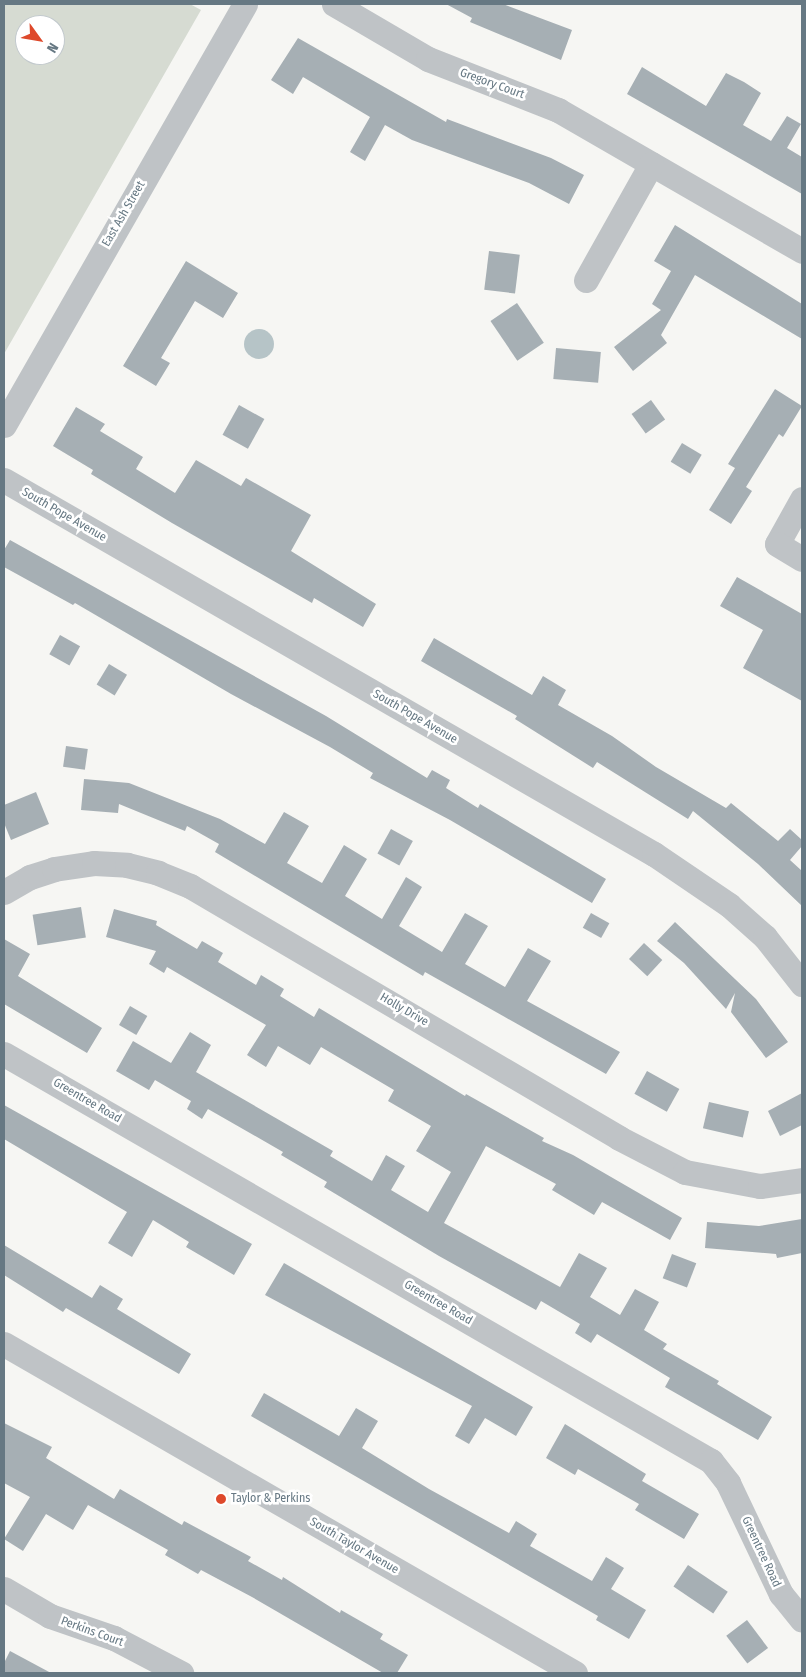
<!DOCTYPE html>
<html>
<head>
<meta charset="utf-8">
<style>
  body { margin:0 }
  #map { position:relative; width:806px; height:1677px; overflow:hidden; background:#f6f6f3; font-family:"Fira Sans Condensed",sans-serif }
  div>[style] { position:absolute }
  .green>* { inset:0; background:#d6dbd2 }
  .water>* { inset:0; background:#b6c4c7 }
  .round { border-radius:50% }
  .building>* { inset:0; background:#a6afb4; transform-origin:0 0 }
  .minor>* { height:25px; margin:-12.5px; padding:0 12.5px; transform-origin:12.5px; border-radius:12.5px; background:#bfc3c6 }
  .dots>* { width:14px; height:14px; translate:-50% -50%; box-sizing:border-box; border:2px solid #fff; border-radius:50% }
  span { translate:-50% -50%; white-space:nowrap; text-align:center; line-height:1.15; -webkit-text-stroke:5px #fff; paint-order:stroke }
  .street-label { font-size:12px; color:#667883 }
  .poi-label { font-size:12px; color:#667883 }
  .left { translate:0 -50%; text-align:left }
  .frame { position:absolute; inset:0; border:5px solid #667883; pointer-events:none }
  .north { position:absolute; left:15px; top:15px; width:50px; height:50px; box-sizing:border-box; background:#fff; border:1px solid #c2c9cd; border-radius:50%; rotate:122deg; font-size:14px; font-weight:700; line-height:20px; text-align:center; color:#667883 }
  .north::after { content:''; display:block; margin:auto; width:18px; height:22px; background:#de492b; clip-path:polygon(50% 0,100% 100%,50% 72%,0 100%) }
</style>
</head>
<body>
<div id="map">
  <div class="green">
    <div style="clip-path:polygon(evenodd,4px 4px,190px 4px,201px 10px,4px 354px,4px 4px,25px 25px,55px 25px,55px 55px,25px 55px,25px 25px)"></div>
  </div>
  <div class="water">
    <div class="round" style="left:244px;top:329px;width:30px;height:30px"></div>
  </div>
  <div class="building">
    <div style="clip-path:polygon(446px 4px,503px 4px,572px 30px,561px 60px,470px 22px,472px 18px)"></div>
    <div style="clip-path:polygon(298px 38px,446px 122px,447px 119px,551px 158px,584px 175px,569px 204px,529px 183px,412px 140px,385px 125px,365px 161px,350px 152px,370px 117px,303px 77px,293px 94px,271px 80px)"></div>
    <div style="clip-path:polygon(642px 67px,706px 106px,726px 73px,744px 82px,761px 93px,743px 125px,771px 141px,787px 116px,801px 124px,787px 148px,802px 157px,802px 194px,627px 94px)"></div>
    <div style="clip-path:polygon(675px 225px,802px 304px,802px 339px,695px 275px,661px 335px,667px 343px,633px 371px,614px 347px,661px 310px,652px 304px,671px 271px,654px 261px)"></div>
    <div style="left:489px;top:251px;width:31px;height:39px;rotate:7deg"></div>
    <div style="clip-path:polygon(186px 261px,238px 293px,223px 318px,195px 301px,161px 358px,170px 363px,156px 386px,123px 366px)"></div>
    <div style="left:517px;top:303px;width:48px;height:32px;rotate:56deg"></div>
    <div style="left:556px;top:348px;width:45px;height:31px;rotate:5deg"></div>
    <div style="clip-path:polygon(775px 389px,802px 406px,783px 437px,779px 434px,746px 487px,752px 491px,731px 524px,709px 510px,735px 468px,728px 464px)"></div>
    <div style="left:651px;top:400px;width:24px;height:24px;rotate:54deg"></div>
    <div style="left:239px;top:405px;width:29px;height:34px;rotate:29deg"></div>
    <div style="clip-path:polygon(76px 407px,105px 424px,100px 431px,143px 457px,136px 469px,175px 493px,196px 460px,241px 486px,246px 478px,311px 515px,291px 551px,376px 604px,363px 627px,314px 598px,312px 603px,172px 523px,91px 474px,93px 470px,53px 446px)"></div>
    <div style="left:682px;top:443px;width:23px;height:22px;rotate:31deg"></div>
    <div style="clip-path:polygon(10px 540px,326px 716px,427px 778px,432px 770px,450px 780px,446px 788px,478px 808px,480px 804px,606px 879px,592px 903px,450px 820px,370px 778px,373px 773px,330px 747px,231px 694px,75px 603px,73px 605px,4px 567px,4px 550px)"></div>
    <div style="clip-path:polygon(737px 577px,802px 614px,802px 701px,743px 668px,763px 630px,720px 606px)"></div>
    <div style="left:60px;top:635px;width:23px;height:22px;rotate:29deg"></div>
    <div style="clip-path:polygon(434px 638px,532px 695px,543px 676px,566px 690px,558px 705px,612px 736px,656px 767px,726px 808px,731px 803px,778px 841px,790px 829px,802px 840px,802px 846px,790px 860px,802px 871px,802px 906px,758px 864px,693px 811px,688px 819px,597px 762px,593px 768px,515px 719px,517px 716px,421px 661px)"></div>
    <div style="left:109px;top:664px;width:21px;height:24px;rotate:31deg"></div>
    <div style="left:66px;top:746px;width:22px;height:21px;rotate:8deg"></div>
    <div style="clip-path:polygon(84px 779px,129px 783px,220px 819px,265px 844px,284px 812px,309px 826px,287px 863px,322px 883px,344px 845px,367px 859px,345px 896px,382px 919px,406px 877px,422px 887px,399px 926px,442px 952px,465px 913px,488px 926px,465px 964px,505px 987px,528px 948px,551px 961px,527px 1001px,620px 1052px,606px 1074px,425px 972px,423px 976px,215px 852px,219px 844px,187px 826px,185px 831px,119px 804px,118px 813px,81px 810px)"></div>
    <div style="clip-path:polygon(36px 792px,49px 824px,11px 840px,4px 823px,4px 805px)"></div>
    <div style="left:391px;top:829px;width:25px;height:28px;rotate:29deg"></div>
    <div style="left:81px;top:907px;width:31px;height:49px;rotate:81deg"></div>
    <div style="clip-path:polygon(114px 909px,157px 921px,156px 925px,197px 949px,202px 941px,223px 953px,218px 962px,256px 985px,261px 975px,284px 989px,280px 996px,314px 1017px,319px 1008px,465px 1096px,466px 1094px,544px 1138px,542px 1141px,573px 1155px,682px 1218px,670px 1240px,602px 1202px,594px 1215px,552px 1190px,556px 1184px,486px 1146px,444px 1223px,560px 1287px,579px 1253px,607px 1268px,590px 1297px,620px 1315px,635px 1289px,659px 1302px,644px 1330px,667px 1344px,663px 1349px,719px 1381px,717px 1384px,772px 1417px,758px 1440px,665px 1387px,670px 1378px,597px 1334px,591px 1343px,575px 1333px,580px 1324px,541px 1301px,536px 1310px,439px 1256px,324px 1187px,327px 1182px,281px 1155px,283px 1152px,208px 1109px,202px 1119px,187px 1109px,191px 1101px,155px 1080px,149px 1090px,116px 1071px,133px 1041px,171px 1063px,190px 1032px,211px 1045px,196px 1072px,333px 1151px,330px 1156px,372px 1181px,386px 1155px,405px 1166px,391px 1190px,428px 1212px,451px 1172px,416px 1151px,431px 1126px,388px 1101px,394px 1090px,321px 1047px,310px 1065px,278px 1046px,266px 1067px,247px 1055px,266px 1025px,167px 967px,164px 973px,149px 964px,156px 951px,106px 937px)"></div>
    <div style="left:591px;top:913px;width:21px;height:17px;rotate:29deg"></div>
    <div style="clip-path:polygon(675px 922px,756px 999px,788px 1042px,766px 1058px,731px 1012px,735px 993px,726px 1009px,684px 963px,657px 941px)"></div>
    <div style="clip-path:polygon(4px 939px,30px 954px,18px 976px,102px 1028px,87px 1053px,4px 1004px)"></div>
    <div style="left:644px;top:943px;width:25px;height:22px;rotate:43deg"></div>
    <div style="left:130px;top:1006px;width:20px;height:22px;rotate:30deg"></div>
    <div style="left:647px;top:1071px;width:37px;height:26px;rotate:29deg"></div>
    <div style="clip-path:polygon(802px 1093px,802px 1125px,780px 1136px,768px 1111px)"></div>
    <div style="left:709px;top:1102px;width:41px;height:27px;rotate:13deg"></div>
    <div style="clip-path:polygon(4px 1105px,252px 1244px,234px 1275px,186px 1247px,189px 1242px,153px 1220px,132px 1257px,108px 1243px,127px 1212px,4px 1139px)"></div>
    <div style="clip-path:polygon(802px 1219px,802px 1253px,777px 1258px,776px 1254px,705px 1248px,707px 1222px,759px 1226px)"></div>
    <div style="clip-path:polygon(4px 1245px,92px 1298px,100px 1285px,123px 1299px,117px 1309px,191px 1354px,179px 1374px,66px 1308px,63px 1312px,4px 1275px)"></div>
    <div style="left:672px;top:1254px;width:26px;height:26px;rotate:21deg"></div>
    <div style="clip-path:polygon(284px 1263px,533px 1407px,516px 1436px,485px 1418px,469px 1444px,455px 1436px,472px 1406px,265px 1295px)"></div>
    <div style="clip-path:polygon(264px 1393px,339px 1436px,356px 1408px,378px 1421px,362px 1448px,429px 1489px,509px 1533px,516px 1521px,537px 1534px,530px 1546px,592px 1581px,606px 1557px,624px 1568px,611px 1589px,646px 1610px,629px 1639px,596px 1620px,598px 1616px,251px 1416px)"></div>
    <div style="clip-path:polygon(4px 1423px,52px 1447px,46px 1458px,114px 1499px,120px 1489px,182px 1525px,184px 1521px,251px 1557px,248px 1561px,282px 1580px,283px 1577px,340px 1613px,341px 1610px,383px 1634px,380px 1639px,408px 1655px,397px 1673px,383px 1673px,252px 1597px,201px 1570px,198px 1574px,165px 1555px,168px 1550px,88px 1505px,73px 1530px,46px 1514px,23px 1551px,4px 1539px,30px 1497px,4px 1483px)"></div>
    <div style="clip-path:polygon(565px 1424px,646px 1474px,642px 1481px,699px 1514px,684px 1539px,635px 1510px,639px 1504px,578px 1469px,575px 1475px,546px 1458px)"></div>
    <div style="left:688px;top:1565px;width:48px;height:26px;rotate:34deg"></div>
    <div style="left:747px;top:1620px;width:35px;height:26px;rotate:53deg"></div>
    <div style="clip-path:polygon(10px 1651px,51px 1673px,4px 1673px,4px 1663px)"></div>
  </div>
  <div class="minor">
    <div style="left:334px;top:4px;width:109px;rotate:30.3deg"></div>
    <div style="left:428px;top:59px;width:140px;rotate:21.4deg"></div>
    <div style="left:558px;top:110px;width:282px;rotate:30deg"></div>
    <div style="left:586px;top:280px;width:133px;rotate:-60.7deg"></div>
    <div style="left:4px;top:425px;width:485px;rotate:-60.2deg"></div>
    <div style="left:4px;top:480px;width:750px;rotate:29.92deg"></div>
    <div style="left:654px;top:854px;width:91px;rotate:34.2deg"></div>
    <div style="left:729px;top:905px;width:48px;rotate:41.6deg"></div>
    <div style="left:765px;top:937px;width:60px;rotate:51.8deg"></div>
    <div style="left:802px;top:499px;width:51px;rotate:119.1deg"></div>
    <div style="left:777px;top:544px;width:29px;rotate:31deg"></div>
    <div style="left:4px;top:892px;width:30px;rotate:-30deg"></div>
    <div style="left:30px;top:877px;width:25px;rotate:-18deg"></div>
    <div style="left:54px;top:869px;width:40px;rotate:-8.5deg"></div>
    <div style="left:94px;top:863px;width:33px;rotate:3deg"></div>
    <div style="left:127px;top:865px;width:32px;rotate:14deg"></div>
    <div style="left:158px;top:873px;width:35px;rotate:22deg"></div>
    <div style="left:190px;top:886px;width:498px;rotate:30.4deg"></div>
    <div style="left:619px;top:1138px;width:74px;rotate:27.3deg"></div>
    <div style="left:685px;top:1172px;width:76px;rotate:10.6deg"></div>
    <div style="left:760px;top:1186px;width:42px;rotate:-8.1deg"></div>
    <div style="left:4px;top:1054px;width:816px;rotate:29.93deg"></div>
    <div style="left:711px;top:1461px;width:28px;rotate:52deg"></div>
    <div style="left:728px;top:1483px;width:123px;rotate:64.5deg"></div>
    <div style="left:781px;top:1594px;width:33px;rotate:51deg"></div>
    <div style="left:4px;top:1344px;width:659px;rotate:29.95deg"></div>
    <div style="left:4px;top:1589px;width:53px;rotate:30.4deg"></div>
    <div style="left:50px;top:1616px;width:68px;rotate:19deg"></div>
    <div style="left:114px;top:1638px;width:76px;rotate:27.6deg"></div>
  </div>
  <div class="dots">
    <div style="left:221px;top:1499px;background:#de492b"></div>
  </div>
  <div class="street-label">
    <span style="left:492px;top:84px;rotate:20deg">Gregory Court</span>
    <span style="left:124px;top:214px;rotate:-60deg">East Ash Street</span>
    <span style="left:64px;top:515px;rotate:30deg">South Pope Avenue</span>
    <span style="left:415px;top:717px;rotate:30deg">South Pope Avenue</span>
    <span style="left:404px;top:1010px;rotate:30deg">Holly Drive</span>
    <span style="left:87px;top:1101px;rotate:30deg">Greentree Road</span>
    <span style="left:438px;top:1303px;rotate:30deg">Greentree Road</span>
    <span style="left:354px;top:1546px;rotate:30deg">South Taylor Avenue</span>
    <span style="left:761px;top:1552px;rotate:65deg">Greentree Road</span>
    <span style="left:92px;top:1632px;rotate:20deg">Perkins Court</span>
  </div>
  <div class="poi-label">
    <span class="left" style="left:231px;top:1499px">Taylor &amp; Perkins</span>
  </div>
  <div class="frame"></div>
  <div class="north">N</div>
</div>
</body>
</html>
